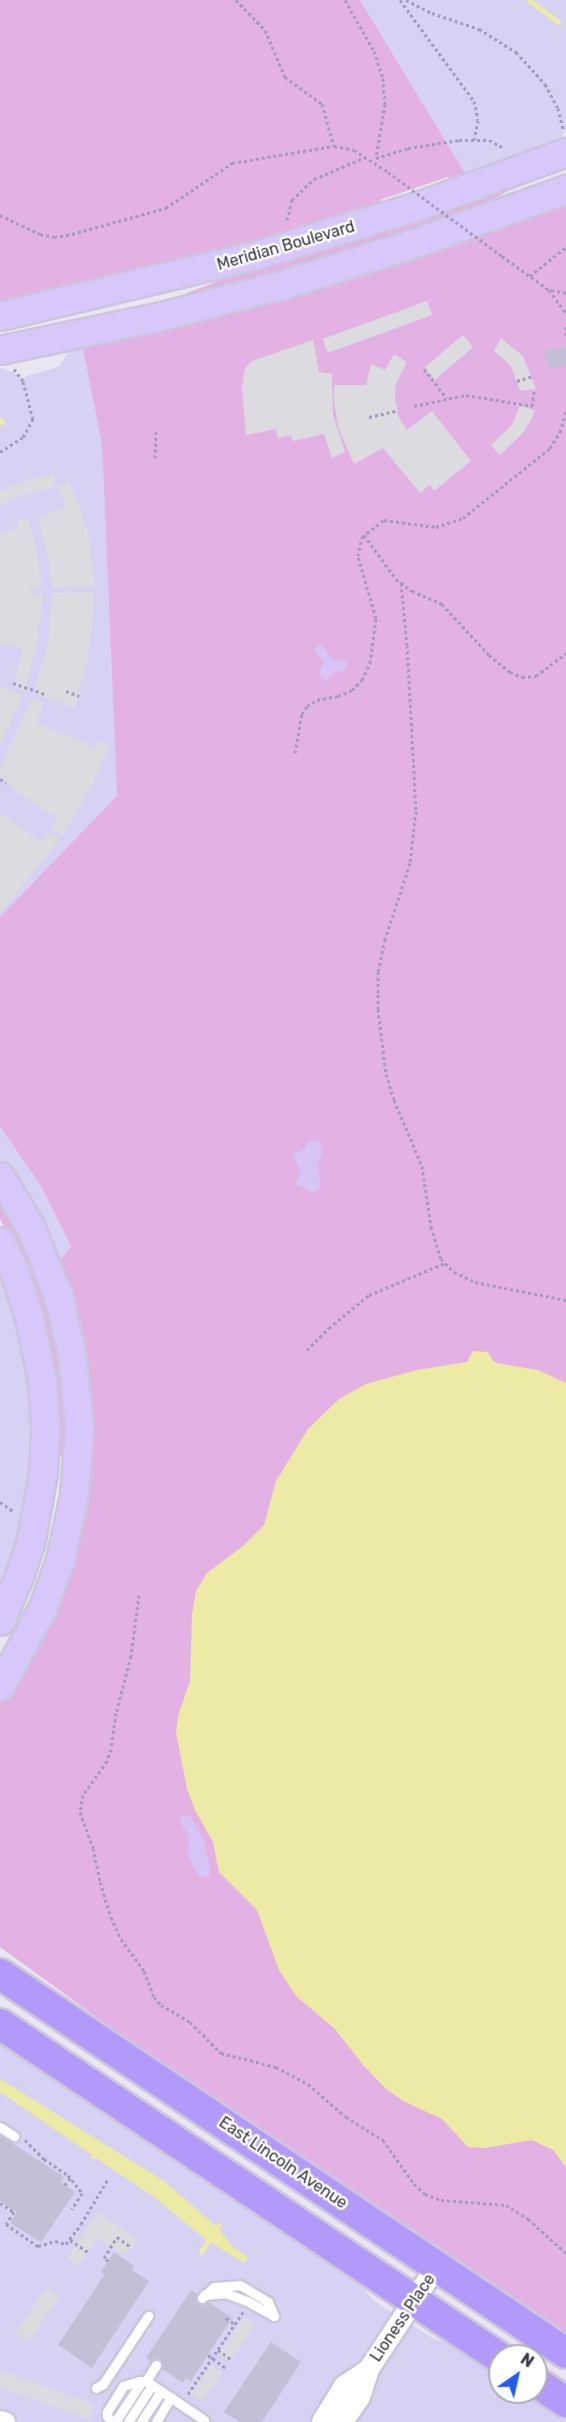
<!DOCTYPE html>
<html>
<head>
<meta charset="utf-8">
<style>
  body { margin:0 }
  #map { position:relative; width:566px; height:2422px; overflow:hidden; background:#e9e6f2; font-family:Rubik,sans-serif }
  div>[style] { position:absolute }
  .commercial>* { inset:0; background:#d7d2f3 }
  .green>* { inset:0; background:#e4b1e4 }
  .sand>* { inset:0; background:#d5c4f5 }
  .parking>* { inset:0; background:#dcdbe0; transform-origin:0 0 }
  .water>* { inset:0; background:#eceaa5 }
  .stream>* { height:5px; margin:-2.5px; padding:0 2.5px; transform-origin:2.5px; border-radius:2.5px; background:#eceaa5 }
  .building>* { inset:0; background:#c3bfd6 }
  .path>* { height:3px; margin-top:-1.5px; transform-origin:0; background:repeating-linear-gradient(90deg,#a29bbe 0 3px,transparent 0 6px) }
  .roads { filter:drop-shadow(2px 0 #cbc6db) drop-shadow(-2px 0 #cbc6db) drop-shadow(0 2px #cbc6db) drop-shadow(0 -2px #cbc6db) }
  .service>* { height:9px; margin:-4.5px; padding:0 4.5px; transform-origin:4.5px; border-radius:4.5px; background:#fff }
  .minor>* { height:20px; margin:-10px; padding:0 10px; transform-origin:10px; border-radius:10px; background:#fff }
  .secondary>* { height:27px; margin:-13.5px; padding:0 13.5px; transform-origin:13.5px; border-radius:13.5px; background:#d7c7fb }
  .primary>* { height:30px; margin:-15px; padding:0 15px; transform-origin:15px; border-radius:15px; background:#b399f9 }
  .path-bridge>* { height:3px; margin-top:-1.5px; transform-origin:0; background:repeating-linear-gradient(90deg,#a29bbe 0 3px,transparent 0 6px) }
  span { translate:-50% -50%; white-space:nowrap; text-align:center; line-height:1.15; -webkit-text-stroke:5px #fff; paint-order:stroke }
  .street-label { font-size:16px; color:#383645 }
  .north { position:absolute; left:488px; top:2344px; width:60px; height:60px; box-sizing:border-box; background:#fff; border:2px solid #afafb5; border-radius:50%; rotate:34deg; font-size:16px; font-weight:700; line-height:24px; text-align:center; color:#383645 }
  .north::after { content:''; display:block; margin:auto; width:21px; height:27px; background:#215dee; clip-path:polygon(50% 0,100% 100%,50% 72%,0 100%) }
</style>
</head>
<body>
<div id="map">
  <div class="commercial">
    <div style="clip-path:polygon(360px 0,566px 0,566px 129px,561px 138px,468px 178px)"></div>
    <div style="clip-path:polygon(82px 344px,101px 439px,103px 466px,117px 796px,71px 1246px,57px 1265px,0 1159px,0 368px,13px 372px,20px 378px,60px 366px,66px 355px)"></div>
    <div style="clip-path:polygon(0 1263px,32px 1381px,33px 1447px,30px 1452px,23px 1523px,0 1597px)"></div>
    <div style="clip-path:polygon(0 2042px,359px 2283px,374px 2301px,434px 2339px,450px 2344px,500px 2377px,500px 2392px,522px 2392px,566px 2422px,0 2422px)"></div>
  </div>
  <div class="green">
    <div style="clip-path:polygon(0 0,360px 0,468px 178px,452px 184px,448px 177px,380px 200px,381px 208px,354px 217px,0 306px)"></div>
    <div style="clip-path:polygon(563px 167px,562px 171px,508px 191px,460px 217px,189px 299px,187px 293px,271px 261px)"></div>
    <div style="clip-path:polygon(566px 199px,566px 2337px,158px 2062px,0 1947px,0 1703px,21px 1670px,73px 1548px,57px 1265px,71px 1246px,41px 1186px,0 1126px,0 917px,117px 796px,103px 466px,101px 439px,82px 344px)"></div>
    <div style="clip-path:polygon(0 1194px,12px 1215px,49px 1302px,68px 1410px,64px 1456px,61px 1458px,54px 1441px,15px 1248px,0 1219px)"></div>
  </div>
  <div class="sand">
    <div style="clip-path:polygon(323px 646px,332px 660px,347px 661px,347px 670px,335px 672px,327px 680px,322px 678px,319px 671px,324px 661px,314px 651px,317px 646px)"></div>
    <div style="clip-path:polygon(315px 1140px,320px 1143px,323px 1151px,318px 1165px,321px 1188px,313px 1192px,296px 1185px,301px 1172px,293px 1158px,294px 1153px,304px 1150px,307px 1143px)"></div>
    <div style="clip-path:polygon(183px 1815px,191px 1817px,204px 1841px,211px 1870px,208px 1877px,199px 1876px,188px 1856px,189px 1836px,180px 1822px)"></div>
  </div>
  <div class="parking">
    <div style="left:427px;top:301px;width:15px;height:111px;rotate:70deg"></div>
    <div style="left:463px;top:335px;width:16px;height:50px;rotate:50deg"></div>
    <div style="clip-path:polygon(501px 338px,523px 356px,536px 389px,520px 391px,511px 366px,494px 351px)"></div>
    <div style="clip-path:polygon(313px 340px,319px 372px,332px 374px,333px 415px,345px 452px,332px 458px,324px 434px,293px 441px,291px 435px,278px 438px,276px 429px,246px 435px,242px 389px,245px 368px,252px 361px)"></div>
    <div style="clip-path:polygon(394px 354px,407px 362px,396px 383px,395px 396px,398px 416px,407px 430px,432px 411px,471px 461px,434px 491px,430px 485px,420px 493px,383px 448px,354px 464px,338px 427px,334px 401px,334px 385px,366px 385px,371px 364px,385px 370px)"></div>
    <div style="clip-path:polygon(520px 406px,535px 410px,532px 418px,523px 433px,500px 455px,491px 445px,512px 425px)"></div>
    <div style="clip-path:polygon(54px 473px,55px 486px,21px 496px,0 505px,0 491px,23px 481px)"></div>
    <div style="clip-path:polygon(69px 480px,87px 530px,95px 586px,52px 588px,49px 561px,38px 517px,67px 507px,57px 487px)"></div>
    <div style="clip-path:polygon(27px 517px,36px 545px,42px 589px,30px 590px,30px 593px,42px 594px,41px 607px,38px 640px,25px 691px,12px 686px,23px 649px,0 644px,0 534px,18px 528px,17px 521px)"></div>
    <div style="clip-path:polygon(94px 592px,90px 648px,75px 708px,34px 694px,48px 642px,52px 593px)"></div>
    <div style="clip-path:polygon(0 687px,23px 696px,0 746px)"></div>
    <div style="clip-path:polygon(32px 699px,44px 703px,37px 724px,96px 747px,99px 741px,110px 746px,90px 789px,62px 836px,51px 828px,57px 818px,19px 793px,0 776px,0 767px)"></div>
    <div style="clip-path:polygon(0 813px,42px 842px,48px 833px,60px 840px,0 913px)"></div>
    <div style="clip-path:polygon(98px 2212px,137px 2239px,125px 2256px,98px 2238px,79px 2266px,67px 2258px)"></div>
    <div style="left:47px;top:2287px;width:16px;height:56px;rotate:35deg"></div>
    <div style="left:244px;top:2316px;width:14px;height:46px;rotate:34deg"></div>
    <div style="left:211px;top:2365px;width:14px;height:35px;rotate:36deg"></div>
    <div style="left:0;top:2370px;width:100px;height:16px;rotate:20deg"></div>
  </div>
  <div class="water">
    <div style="clip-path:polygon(473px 1351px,488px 1352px,492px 1360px,497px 1363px,538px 1370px,566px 1383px,566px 2167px,553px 2150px,532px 2140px,485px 2148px,468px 2147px,442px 2119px,403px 2101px,386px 2089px,364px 2066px,335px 2029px,296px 1996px,279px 1970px,257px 1910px,219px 1872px,213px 1842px,196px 1812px,187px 1789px,176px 1732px,178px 1716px,190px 1681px,192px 1614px,196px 1591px,207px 1573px,243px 1546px,264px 1525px,276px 1481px,308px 1429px,339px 1399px,366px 1384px,417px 1370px,467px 1362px)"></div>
    <div style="clip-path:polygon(0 2079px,164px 2181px,216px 2226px,220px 2222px,222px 2225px,219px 2229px,233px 2247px,248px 2257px,244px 2263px,205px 2239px,154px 2197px,96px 2158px,95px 2160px,91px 2158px,92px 2155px,0 2092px)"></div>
  </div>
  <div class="stream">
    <div style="left:529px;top:0;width:36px;rotate:37deg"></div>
    <div style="left:0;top:420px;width:3px;rotate:45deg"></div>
    <div style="left:201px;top:2252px;width:17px;rotate:-59deg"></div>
  </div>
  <div class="building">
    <div style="clip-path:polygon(566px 346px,566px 366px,548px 369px,544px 350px)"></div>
    <div style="clip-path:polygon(0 2135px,64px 2177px,60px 2182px,75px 2192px,41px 2242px,10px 2223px,17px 2213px,0 2201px)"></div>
    <div style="clip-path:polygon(114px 2252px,134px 2266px,132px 2270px,149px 2281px,92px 2368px,58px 2345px,105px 2274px,101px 2272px)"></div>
    <div style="clip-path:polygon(191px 2290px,197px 2294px,197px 2303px,203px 2305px,208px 2302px,232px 2318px,191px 2381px,186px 2378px,183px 2383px,162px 2369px,160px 2360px,150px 2361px,146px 2358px)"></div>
    <div style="clip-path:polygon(271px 2342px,301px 2362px,262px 2422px,240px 2422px,224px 2412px)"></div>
  </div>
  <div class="path">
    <div style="left:236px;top:0;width:42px;rotate:46deg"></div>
    <div style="left:265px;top:30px;width:51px;rotate:66.9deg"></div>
    <div style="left:285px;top:77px;width:46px;rotate:36.1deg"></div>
    <div style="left:322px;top:104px;width:44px;rotate:74.1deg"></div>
    <div style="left:345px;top:0;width:59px;rotate:60.4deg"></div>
    <div style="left:374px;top:51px;width:28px;rotate:72deg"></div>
    <div style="left:383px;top:78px;width:26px;rotate:86deg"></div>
    <div style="left:385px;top:104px;width:55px;rotate:99.5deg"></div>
    <div style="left:400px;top:0;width:125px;rotate:53.8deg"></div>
    <div style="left:474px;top:101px;width:19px;rotate:78deg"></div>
    <div style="left:478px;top:120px;width:20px;rotate:101deg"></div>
    <div style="left:406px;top:0;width:29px;rotate:27deg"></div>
    <div style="left:432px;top:13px;width:50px;rotate:18.8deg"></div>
    <div style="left:479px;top:29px;width:44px;rotate:31.9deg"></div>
    <div style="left:516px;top:52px;width:43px;rotate:47.8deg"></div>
    <div style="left:545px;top:84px;width:27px;rotate:62deg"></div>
    <div style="left:558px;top:108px;width:21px;rotate:76deg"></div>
    <div style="left:376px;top:158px;width:34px;rotate:-17deg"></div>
    <div style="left:408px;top:148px;width:52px;rotate:-8.9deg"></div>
    <div style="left:459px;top:140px;width:30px"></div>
    <div style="left:489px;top:140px;width:15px;rotate:28deg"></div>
    <div style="left:0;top:215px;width:44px;rotate:25.4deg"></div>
    <div style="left:40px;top:234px;width:14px;rotate:12deg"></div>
    <div style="left:54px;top:237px;width:18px;rotate:-9deg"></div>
    <div style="left:72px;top:234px;width:98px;rotate:-15.5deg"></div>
    <div style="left:166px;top:208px;width:80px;rotate:-34.3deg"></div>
    <div style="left:232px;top:163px;width:103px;rotate:-9.5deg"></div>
    <div style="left:334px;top:146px;width:20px;rotate:11deg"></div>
    <div style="left:354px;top:150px;width:40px;rotate:32.9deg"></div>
    <div style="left:287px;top:220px;width:21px;rotate:-76deg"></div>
    <div style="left:292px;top:200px;width:30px;rotate:-44deg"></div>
    <div style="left:314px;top:179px;width:56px;rotate:-22.9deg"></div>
    <div style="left:502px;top:256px;width:58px;rotate:35.9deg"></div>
    <div style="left:549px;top:290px;width:29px;rotate:54deg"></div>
    <div style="left:530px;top:276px;width:46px;rotate:-38.9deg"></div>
    <div style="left:551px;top:290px;width:15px;rotate:11deg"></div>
    <div style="left:566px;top:326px;width:11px;rotate:90deg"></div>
    <div style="left:424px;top:369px;width:37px;rotate:52deg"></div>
    <div style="left:517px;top:381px;width:17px;rotate:-17deg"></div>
    <div style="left:414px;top:406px;width:53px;rotate:-11.9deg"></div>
    <div style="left:466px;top:395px;width:67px;rotate:9.5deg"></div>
    <div style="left:532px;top:406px;width:15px;rotate:-82deg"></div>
    <div style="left:369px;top:417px;width:28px;rotate:-13deg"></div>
    <div style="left:0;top:452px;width:27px;rotate:-33deg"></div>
    <div style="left:23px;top:437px;width:21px;rotate:-61deg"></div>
    <div style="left:33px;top:419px;width:39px;rotate:-105deg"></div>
    <div style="left:23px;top:381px;width:15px;rotate:-127deg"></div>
    <div style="left:155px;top:458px;width:28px;rotate:-88deg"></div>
    <div style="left:364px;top:535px;width:54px;rotate:54deg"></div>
    <div style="left:396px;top:579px;width:20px;rotate:37deg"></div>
    <div style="left:412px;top:591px;width:33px;rotate:23deg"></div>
    <div style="left:442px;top:604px;width:69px;rotate:47.3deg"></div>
    <div style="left:489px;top:655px;width:27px;rotate:39deg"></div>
    <div style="left:510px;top:672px;width:13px;rotate:23deg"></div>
    <div style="left:522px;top:677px;width:14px;rotate:-4deg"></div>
    <div style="left:536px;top:676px;width:38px;rotate:-37deg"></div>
    <div style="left:401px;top:583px;width:62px;rotate:84.5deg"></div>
    <div style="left:407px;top:645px;width:166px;rotate:86.9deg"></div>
    <div style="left:416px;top:811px;width:52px;rotate:96.6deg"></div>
    <div style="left:410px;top:863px;width:80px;rotate:108.2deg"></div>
    <div style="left:385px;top:939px;width:33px;rotate:102deg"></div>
    <div style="left:378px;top:971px;width:38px;rotate:90deg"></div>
    <div style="left:378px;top:1009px;width:65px;rotate:83deg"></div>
    <div style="left:386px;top:1074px;width:27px;rotate:73deg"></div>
    <div style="left:394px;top:1100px;width:72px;rotate:67deg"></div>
    <div style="left:422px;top:1166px;width:62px;rotate:81.6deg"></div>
    <div style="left:431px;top:1227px;width:34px;rotate:73deg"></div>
    <div style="left:441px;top:1259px;width:18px;rotate:45deg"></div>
    <div style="left:454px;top:1272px;width:23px;rotate:25deg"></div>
    <div style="left:475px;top:1282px;width:93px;rotate:11.2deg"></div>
    <div style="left:13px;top:683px;width:36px;rotate:19deg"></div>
    <div style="left:66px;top:691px;width:14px;rotate:21deg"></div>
    <div style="left:295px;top:753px;width:40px;rotate:-80deg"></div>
    <div style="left:302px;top:714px;width:9px;rotate:-58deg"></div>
    <div style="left:307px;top:706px;width:12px;rotate:-31deg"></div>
    <div style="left:317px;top:700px;width:21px;rotate:-11deg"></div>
    <div style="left:338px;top:696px;width:15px;rotate:-23deg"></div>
    <div style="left:352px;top:690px;width:14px;rotate:-45deg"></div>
    <div style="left:362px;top:680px;width:19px;rotate:-65deg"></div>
    <div style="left:370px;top:663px;width:45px;rotate:-82.4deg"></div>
    <div style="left:376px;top:618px;width:65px;rotate:-106.2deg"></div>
    <div style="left:358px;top:556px;width:19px;rotate:-78deg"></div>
    <div style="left:362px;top:537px;width:28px;rotate:-38deg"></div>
    <div style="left:384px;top:520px;width:52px;rotate:7.7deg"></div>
    <div style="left:436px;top:527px;width:28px;rotate:-18deg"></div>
    <div style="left:463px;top:518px;width:112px;rotate:-38.8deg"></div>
    <div style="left:550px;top:448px;width:19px;rotate:-58deg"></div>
    <div style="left:560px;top:432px;width:22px;rotate:-74deg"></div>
    <div style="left:0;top:779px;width:7px;rotate:34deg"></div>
    <div style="left:307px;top:1350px;width:31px;rotate:-45deg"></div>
    <div style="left:329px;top:1328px;width:52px;rotate:-39.5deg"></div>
    <div style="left:369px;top:1295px;width:82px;rotate:-22.8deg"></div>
    <div style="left:0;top:1502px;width:16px;rotate:35deg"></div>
    <div style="left:139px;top:1595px;width:62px;rotate:97.5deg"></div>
    <div style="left:131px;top:1656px;width:59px;rotate:104.7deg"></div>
    <div style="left:116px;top:1713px;width:36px;rotate:98deg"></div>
    <div style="left:111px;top:1749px;width:13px;rotate:108deg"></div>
    <div style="left:107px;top:1761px;width:42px;rotate:125.2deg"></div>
    <div style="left:83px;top:1795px;width:17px;rotate:100deg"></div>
    <div style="left:80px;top:1812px;width:38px;rotate:70deg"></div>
    <div style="left:93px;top:1848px;width:35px;rotate:78deg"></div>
    <div style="left:100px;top:1882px;width:37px;rotate:73deg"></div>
    <div style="left:111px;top:1917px;width:24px;rotate:66deg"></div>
    <div style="left:121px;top:1939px;width:39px;rotate:54deg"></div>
    <div style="left:144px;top:1971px;width:28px;rotate:69deg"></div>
    <div style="left:154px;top:1997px;width:11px;rotate:49deg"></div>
    <div style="left:161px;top:2005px;width:34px;rotate:30deg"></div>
    <div style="left:190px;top:2022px;width:44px;rotate:45deg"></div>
    <div style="left:221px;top:2053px;width:57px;rotate:14.3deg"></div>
    <div style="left:276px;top:2067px;width:36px;rotate:28deg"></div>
    <div style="left:308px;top:2084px;width:50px;rotate:41deg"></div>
    <div style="left:346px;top:2117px;width:44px;rotate:31.9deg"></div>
    <div style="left:383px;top:2140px;width:54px;rotate:54.8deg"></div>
    <div style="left:414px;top:2184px;width:15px;rotate:42deg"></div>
    <div style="left:425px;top:2194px;width:17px;rotate:21deg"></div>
    <div style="left:441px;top:2200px;width:65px;rotate:4.4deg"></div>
    <div style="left:506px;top:2205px;width:26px;rotate:32deg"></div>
    <div style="left:528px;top:2219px;width:51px;rotate:41.8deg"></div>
    <div style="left:25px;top:2140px;width:27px;rotate:45deg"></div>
    <div style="left:44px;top:2159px;width:29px;rotate:34deg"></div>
    <div style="left:68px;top:2175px;width:23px;rotate:52deg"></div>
    <div style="left:82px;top:2193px;width:19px;rotate:122deg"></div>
    <div style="left:65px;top:2185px;width:9px;rotate:-54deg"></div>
    <div style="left:0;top:2203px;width:17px;rotate:33deg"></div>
    <div style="left:14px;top:2212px;width:14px;rotate:124deg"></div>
    <div style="left:6px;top:2224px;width:39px;rotate:35deg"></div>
    <div style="left:38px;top:2246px;width:18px;rotate:-16deg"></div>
    <div style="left:55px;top:2241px;width:11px;rotate:15deg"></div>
    <div style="left:66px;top:2244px;width:25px;rotate:-53deg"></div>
    <div style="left:81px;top:2224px;width:52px;rotate:-59deg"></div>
    <div style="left:70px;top:2240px;width:22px;rotate:34deg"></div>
    <div style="left:104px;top:2258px;width:25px;rotate:-58deg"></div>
    <div style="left:117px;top:2237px;width:17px;rotate:36deg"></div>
    <div style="left:106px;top:2259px;width:3px;rotate:45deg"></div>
    <div style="left:226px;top:2318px;width:11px;rotate:34deg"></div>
    <div style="left:218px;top:2350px;width:16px;rotate:35deg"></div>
    <div style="left:208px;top:2355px;width:22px;rotate:36deg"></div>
    <div style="left:188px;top:2394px;width:99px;rotate:-56.1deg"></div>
  </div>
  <div class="roads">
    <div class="service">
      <div style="left:0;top:2127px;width:17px;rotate:33deg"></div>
      <div style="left:204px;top:2295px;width:21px;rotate:-5deg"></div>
      <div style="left:225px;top:2293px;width:23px;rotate:20deg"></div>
      <div style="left:247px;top:2301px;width:31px;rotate:29deg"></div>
      <div style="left:202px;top:2298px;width:16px;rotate:-43deg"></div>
      <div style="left:214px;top:2287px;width:26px;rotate:-4deg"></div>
      <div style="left:240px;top:2285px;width:33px;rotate:31deg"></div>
      <div style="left:268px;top:2302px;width:15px;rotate:67deg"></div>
      <div style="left:146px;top:2381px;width:19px;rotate:-58deg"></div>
      <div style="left:96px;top:2388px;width:8px;rotate:-30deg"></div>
      <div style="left:103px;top:2384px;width:82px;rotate:-56.5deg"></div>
      <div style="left:112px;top:2422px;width:8px;rotate:-130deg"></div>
      <div style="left:107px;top:2416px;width:4px;rotate:-90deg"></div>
      <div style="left:107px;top:2412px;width:31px;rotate:-58deg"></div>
      <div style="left:123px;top:2386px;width:17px;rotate:-17deg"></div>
      <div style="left:139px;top:2381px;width:7px"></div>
      <div style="left:146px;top:2381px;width:70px;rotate:33.9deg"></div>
      <div style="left:115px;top:2422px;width:49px;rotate:-56.6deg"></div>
      <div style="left:128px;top:2422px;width:44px;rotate:-57deg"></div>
      <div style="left:141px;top:2422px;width:37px;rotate:-57deg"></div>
      <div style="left:156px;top:2422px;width:29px;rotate:-59deg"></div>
    </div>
    <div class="minor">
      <div style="left:0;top:2421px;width:5px;rotate:11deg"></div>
      <div style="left:322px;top:2422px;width:42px;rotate:-58.6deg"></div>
      <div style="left:344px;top:2386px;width:30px;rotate:-34deg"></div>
      <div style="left:343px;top:2422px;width:30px;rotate:-56deg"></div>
      <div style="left:360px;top:2397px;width:29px;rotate:-72deg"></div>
      <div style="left:369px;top:2369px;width:123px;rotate:-56.6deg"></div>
    </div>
    <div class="secondary">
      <div style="left:0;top:316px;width:263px;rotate:-13.4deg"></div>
      <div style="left:256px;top:255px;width:165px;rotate:-16.9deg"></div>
      <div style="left:414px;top:207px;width:162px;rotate:-19.9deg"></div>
      <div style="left:0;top:350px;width:165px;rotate:-11.9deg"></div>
      <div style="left:161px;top:316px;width:128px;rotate:-14.5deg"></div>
      <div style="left:285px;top:284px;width:130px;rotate:-17.5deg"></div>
      <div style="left:409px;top:245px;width:167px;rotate:-19.6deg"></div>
      <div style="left:0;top:1176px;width:58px;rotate:59deg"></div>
      <div style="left:30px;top:1226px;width:74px;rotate:67.9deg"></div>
      <div style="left:58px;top:1295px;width:63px;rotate:77.1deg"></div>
      <div style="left:72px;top:1356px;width:71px;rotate:84.4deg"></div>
      <div style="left:79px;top:1427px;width:68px;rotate:94.2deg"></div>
      <div style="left:74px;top:1495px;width:66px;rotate:102.2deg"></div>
      <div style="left:60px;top:1560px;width:50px;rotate:109.9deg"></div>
      <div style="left:43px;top:1607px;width:90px;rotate:118.6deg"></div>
      <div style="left:0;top:1241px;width:33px;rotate:65deg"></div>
      <div style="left:14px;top:1271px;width:49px;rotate:72.3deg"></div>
      <div style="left:29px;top:1318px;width:63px;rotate:78.2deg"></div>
      <div style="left:42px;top:1380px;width:48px;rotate:86.4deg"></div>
      <div style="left:45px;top:1428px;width:45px;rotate:92.5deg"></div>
      <div style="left:43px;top:1473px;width:68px;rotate:100.2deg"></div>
      <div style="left:31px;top:1540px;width:36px;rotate:108deg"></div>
      <div style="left:20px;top:1574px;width:51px;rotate:113.1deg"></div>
    </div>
    <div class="primary">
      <div style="left:0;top:1974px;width:681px;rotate:33.81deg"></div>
      <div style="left:0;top:2024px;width:601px;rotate:33.74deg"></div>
      <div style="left:536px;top:2382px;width:36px;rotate:34deg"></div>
    </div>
  </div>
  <div class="path-bridge">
    <div style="left:388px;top:172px;width:142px;rotate:36.4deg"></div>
  </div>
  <div class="street-label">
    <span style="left:286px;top:246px;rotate:-16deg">Meridian Boulevard</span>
    <span style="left:283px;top:2163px;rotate:34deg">East Lincoln Avenue</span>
    <span style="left:403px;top:2318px;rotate:-56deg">Lioness Place</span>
  </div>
  <div class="north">N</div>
</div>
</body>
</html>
